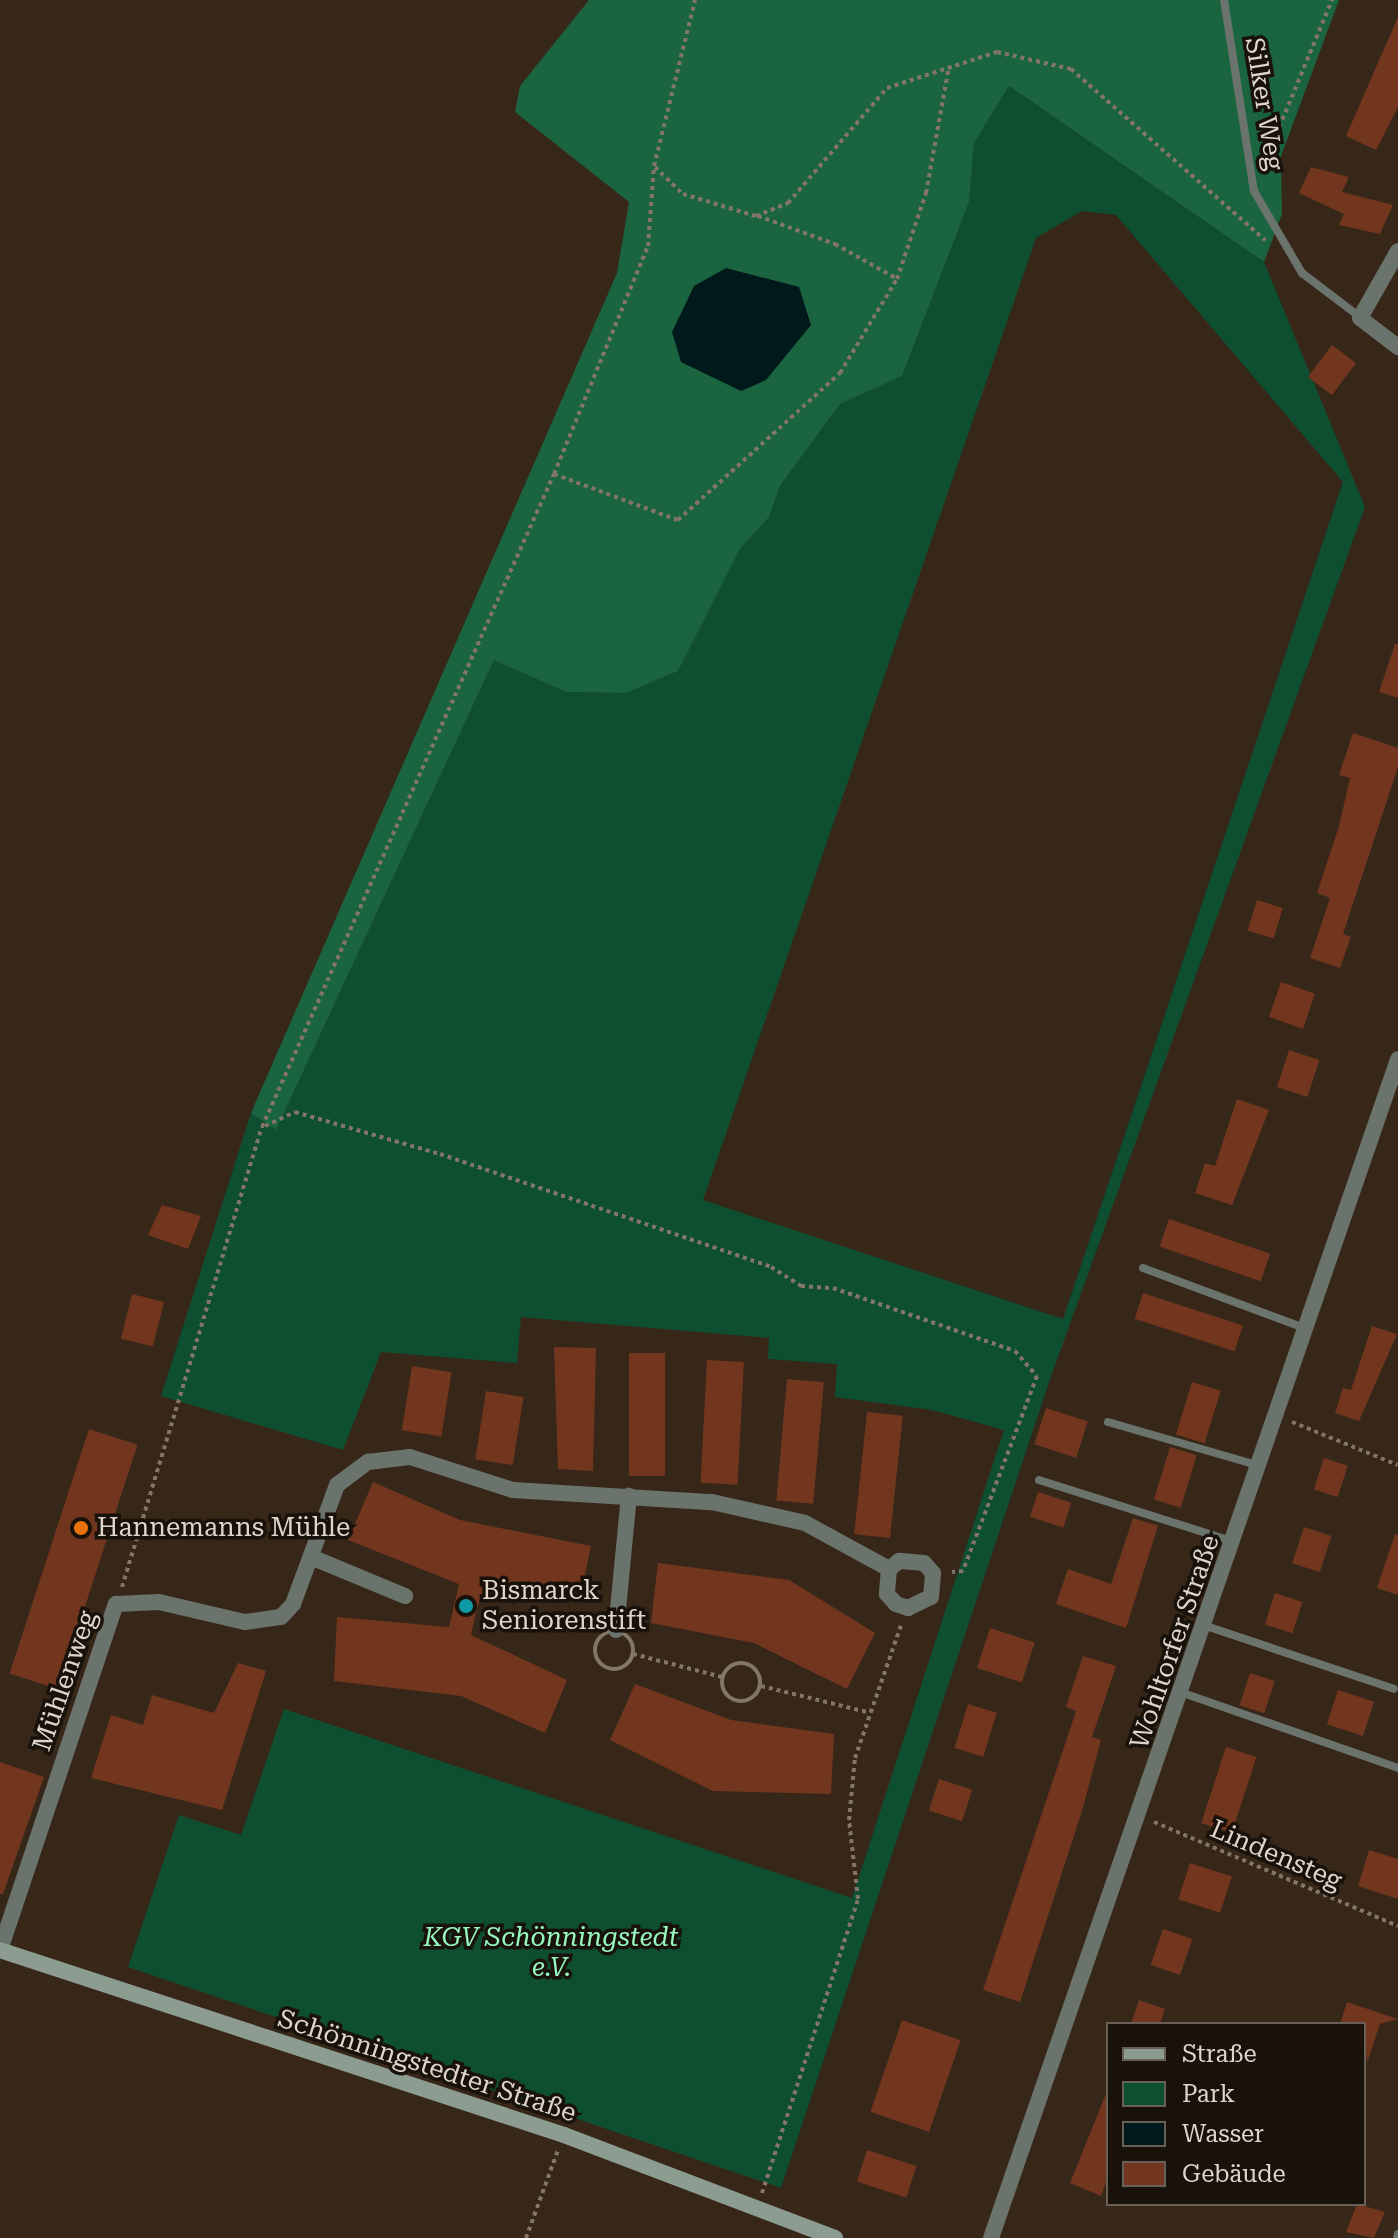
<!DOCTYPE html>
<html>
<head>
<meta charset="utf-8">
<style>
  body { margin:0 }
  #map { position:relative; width:1398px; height:2238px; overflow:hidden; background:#372719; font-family:"Roboto Serif",serif }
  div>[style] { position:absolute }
  .green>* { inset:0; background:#0e4f31 }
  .forest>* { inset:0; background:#1b6440 }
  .water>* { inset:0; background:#00191a }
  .building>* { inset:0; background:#72361f; transform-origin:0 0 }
  .path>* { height:4px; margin-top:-2px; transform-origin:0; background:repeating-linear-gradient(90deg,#837669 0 4px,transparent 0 8px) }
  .path>.ring { margin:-2px; padding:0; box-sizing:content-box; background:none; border:4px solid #837669; border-radius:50% }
  .service>* { height:8px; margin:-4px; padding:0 4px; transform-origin:4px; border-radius:4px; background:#6a736c }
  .minor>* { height:16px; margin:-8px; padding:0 8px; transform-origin:8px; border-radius:8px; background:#6a736c }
  .tertiary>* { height:16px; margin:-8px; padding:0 8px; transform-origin:8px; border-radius:8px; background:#6a736c }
  .secondary>* { height:16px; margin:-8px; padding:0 8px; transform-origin:8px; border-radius:8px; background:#8d9c91 }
  .dots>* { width:22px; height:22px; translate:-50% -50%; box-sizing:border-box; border:4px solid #19120b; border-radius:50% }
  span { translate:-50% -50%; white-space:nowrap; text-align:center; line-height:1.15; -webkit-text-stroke:7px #19120b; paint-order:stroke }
  .street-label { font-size:26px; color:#dfd5cb }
  .poi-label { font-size:26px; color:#dfd5cb }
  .left { translate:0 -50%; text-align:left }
  .park-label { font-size:26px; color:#96f8bf; font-style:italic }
  .legend { position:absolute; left:1106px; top:2022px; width:260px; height:184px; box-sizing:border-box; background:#19120b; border:2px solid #686058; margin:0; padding:10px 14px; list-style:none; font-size:24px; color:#dfd5cb }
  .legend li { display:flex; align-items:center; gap:16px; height:40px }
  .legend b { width:40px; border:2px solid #686058 }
</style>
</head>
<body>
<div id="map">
  <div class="green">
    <div style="clip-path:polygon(evenodd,1009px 86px,1264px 262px,1365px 507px,1049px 1382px,781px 2188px,128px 1967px,179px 1815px,241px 1835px,284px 1709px,852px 1898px,1004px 1430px,932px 1410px,835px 1397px,837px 1364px,768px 1359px,769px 1338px,521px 1317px,517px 1363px,381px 1352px,343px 1450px,161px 1396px,251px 1113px,276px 1130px,494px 660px,566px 692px,626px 693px,678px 671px,740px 549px,769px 517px,780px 486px,840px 404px,902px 376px,969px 202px,974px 143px,1009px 86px,1082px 211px,1116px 215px,1343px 482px,1063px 1319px,703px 1200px,1036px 238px,1082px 211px)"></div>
  </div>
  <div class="forest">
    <div style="clip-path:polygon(589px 0,1339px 0,1281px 156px,1282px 214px,1264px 262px,1009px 86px,974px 143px,969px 202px,902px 376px,840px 404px,780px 486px,769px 517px,740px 549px,678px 671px,626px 693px,566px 692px,494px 660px,276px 1130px,251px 1113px,617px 273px,629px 202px,515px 112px,520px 86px)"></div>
  </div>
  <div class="water">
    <div style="clip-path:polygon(726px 268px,799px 287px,811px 325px,766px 380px,741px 391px,681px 362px,672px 332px,694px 286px)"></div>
  </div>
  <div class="building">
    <div style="clip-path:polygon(1398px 17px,1398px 107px,1376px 150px,1346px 136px)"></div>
    <div style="clip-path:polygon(1311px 167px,1349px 177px,1342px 192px,1393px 205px,1380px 234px,1339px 225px,1344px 214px,1299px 193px)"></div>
    <div style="left:1332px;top:345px;width:30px;height:40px;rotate:37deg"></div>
    <div style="clip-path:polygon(1395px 644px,1398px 644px,1398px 698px,1379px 692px)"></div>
    <div style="clip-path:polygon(1353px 733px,1398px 748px,1398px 767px,1343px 934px,1351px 937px,1340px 968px,1310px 958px,1330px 898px,1317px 893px,1339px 826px,1350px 778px,1339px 775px)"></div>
    <div style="left:1257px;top:900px;width:27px;height:32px;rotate:17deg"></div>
    <div style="left:1281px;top:982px;width:36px;height:37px;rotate:19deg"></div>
    <div style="left:1289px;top:1050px;width:32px;height:39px;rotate:18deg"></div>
    <div style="clip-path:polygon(1237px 1099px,1269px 1110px,1232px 1205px,1195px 1193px,1205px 1163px,1215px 1166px)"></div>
    <div style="clip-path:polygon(162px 1205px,201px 1216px,188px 1249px,148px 1235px)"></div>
    <div style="left:1169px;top:1219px;width:107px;height:29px;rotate:19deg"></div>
    <div style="left:1143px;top:1293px;width:105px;height:27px;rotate:18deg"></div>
    <div style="left:132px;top:1294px;width:33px;height:46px;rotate:14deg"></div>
    <div style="clip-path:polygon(1372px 1326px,1397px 1334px,1359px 1421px,1335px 1413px,1343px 1388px,1351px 1390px)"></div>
    <div style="clip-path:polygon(554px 1347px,596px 1348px,593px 1471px,558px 1469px)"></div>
    <div style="left:629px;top:1353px;width:36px;height:123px"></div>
    <div style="left:707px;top:1360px;width:37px;height:123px;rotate:3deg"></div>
    <div style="left:412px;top:1366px;width:40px;height:65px;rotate:9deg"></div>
    <div style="left:787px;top:1379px;width:37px;height:122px;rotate:5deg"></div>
    <div style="left:1192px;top:1382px;width:30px;height:55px;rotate:17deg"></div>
    <div style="left:486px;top:1391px;width:38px;height:69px;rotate:9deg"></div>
    <div style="left:1046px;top:1408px;width:44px;height:38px;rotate:18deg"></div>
    <div style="left:867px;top:1412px;width:36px;height:123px;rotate:6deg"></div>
    <div style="left:89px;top:1429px;width:51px;height:257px;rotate:18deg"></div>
    <div style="left:1170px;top:1447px;width:28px;height:55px;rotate:17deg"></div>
    <div style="left:1324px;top:1458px;width:25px;height:33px;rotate:18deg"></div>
    <div style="clip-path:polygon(373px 1482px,460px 1520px,591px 1546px,580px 1599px,484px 1587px,476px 1612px,471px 1635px,567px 1680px,545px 1733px,461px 1696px,334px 1681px,337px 1617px,449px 1627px,459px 1584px,348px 1540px)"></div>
    <div style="left:1038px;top:1492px;width:35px;height:26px;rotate:18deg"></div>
    <div style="clip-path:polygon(1133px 1518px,1158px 1526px,1126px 1628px,1056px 1604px,1068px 1569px,1111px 1584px)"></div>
    <div style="left:1304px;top:1527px;width:29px;height:38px;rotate:18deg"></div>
    <div style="clip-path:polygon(1395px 1534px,1398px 1535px,1398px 1595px,1377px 1588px)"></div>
    <div style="clip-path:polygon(658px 1563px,789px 1580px,875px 1633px,847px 1689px,754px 1643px,651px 1623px)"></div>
    <div style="left:1275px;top:1593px;width:29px;height:33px;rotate:18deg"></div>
    <div style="left:990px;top:1628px;width:47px;height:42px;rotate:18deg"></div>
    <div style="clip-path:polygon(1083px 1656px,1116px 1666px,1092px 1737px,1101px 1740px,1082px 1811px,1020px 2002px,983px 1990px,1076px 1711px,1066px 1707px)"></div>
    <div style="clip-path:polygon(238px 1663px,266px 1671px,222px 1810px,91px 1778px,111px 1715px,143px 1725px,152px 1695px,214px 1713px)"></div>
    <div style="left:1250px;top:1673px;width:26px;height:34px;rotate:18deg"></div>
    <div style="clip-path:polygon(635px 1684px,731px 1720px,834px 1734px,831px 1794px,713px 1791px,610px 1740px)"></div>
    <div style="left:1338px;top:1690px;width:38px;height:36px;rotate:18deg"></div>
    <div style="left:968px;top:1704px;width:30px;height:46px;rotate:17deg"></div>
    <div style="left:1226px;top:1747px;width:32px;height:80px;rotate:18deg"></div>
    <div style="clip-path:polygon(0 1762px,44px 1777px,3px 1894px,0 1894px)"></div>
    <div style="left:939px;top:1779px;width:35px;height:33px;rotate:18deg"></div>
    <div style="clip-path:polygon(1369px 1850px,1398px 1859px,1398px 1899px,1358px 1886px)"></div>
    <div style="left:1190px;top:1863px;width:44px;height:38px;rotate:18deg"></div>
    <div style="left:1163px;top:1929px;width:31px;height:38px;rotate:19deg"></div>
    <div style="clip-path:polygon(1139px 2000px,1165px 2009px,1160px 2024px,1131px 2024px)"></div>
    <div style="clip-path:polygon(1347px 2002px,1398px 2019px,1380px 2024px,1367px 2063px,1364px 2024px,1340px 2024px)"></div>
    <div style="left:902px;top:2020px;width:62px;height:97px;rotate:19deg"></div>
    <div style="clip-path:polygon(1108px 2089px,1108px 2177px,1101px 2196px,1070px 2183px)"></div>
    <div style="left:867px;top:2150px;width:52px;height:33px;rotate:18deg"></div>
    <div style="clip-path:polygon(1357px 2204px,1385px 2212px,1374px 2238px,1346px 2232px)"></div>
  </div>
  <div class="path">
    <div style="left:1264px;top:164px;width:178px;rotate:-67.5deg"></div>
    <div style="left:655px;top:167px;width:39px;rotate:44deg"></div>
    <div style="left:683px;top:194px;width:76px;rotate:16.8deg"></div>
    <div style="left:756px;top:216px;width:35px;rotate:-22deg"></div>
    <div style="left:788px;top:203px;width:152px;rotate:-49.3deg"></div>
    <div style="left:887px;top:88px;width:116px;rotate:-18.1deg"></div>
    <div style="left:997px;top:52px;width:76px;rotate:12.9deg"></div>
    <div style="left:1071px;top:69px;width:259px;rotate:41.4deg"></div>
    <div style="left:758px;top:216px;width:82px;rotate:20deg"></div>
    <div style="left:835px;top:244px;width:71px;rotate:29.4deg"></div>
    <div style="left:554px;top:474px;width:132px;rotate:20.4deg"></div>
    <div style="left:678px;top:520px;width:219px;rotate:-42.2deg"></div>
    <div style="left:840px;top:373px;width:110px;rotate:-58.8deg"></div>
    <div style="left:897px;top:279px;width:91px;rotate:-71.4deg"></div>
    <div style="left:926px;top:193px;width:129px;rotate:-79.7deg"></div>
    <div style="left:265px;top:1126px;width:33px;rotate:-25deg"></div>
    <div style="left:295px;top:1112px;width:151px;rotate:16.2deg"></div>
    <div style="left:440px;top:1154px;width:350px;rotate:18.8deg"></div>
    <div style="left:771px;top:1267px;width:36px;rotate:32deg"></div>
    <div style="left:801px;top:1286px;width:32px;rotate:4deg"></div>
    <div style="left:833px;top:1288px;width:193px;rotate:19.1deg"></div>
    <div style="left:1015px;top:1351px;width:33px;rotate:49deg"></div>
    <div style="left:1037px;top:1376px;width:209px;rotate:110.8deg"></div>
    <div style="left:963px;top:1571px;width:11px;rotate:175deg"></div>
    <div style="left:1292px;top:1422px;width:114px;rotate:22.1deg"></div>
    <div style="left:122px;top:1587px;width:481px;rotate:-73.1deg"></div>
    <div style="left:262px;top:1127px;width:715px;rotate:-65.91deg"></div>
    <div style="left:554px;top:474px;width:247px;rotate:-67.6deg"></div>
    <div style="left:648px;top:246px;width:80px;rotate:-85.7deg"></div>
    <div style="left:654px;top:166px;width:171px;rotate:-76.1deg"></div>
    <div class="ring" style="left:595px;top:1631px;width:34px;height:34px"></div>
    <div style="left:633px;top:1654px;width:92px;rotate:14.5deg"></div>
    <div class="ring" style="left:722px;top:1663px;width:34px;height:34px"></div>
    <div style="left:761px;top:1686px;width:109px;rotate:13.8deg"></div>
    <div style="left:1154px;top:1822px;width:265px;rotate:23.1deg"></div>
    <div style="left:762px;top:2193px;width:309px;rotate:-71.9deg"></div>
    <div style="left:858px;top:1899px;width:80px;rotate:-96.5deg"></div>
    <div style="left:849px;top:1820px;width:62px;rotate:-84.5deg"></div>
    <div style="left:855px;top:1758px;width:144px;rotate:-70.9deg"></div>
    <div style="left:526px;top:2238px;width:94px;rotate:-70deg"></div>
  </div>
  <div class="service">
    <div style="left:1224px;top:0;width:193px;rotate:81.1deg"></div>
    <div style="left:1254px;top:191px;width:95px;rotate:59.7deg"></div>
    <div style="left:1302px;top:273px;width:73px;rotate:37.2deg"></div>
    <div style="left:1143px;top:1268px;width:175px;rotate:20.4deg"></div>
    <div style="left:1108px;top:1422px;width:155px;rotate:16.1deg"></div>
    <div style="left:1039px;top:1480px;width:201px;rotate:17.6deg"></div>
    <div style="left:1206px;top:1626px;width:198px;rotate:18.5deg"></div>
    <div style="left:1183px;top:1693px;width:228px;rotate:19.2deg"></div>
    <div style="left:1397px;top:2238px;width:4px;rotate:-76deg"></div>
  </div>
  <div class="minor">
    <div style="left:1398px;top:251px;width:77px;rotate:119.6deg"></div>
    <div style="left:1360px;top:318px;width:48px;rotate:37.3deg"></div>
    <div style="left:311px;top:1557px;width:102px;rotate:22.5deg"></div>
    <div style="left:616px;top:1630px;width:135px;rotate:-84.5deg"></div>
    <div style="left:0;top:1950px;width:365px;rotate:-71.5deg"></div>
    <div style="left:116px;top:1604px;width:43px;rotate:-2.7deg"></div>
    <div style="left:159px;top:1602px;width:88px;rotate:13.1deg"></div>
    <div style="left:245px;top:1622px;width:36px;rotate:-8deg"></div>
    <div style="left:281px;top:1617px;width:18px;rotate:-47deg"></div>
    <div style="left:293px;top:1604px;width:127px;rotate:-69.7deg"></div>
    <div style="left:337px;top:1485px;width:39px;rotate:-37deg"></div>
    <div style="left:368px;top:1462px;width:42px;rotate:-6.8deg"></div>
    <div style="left:410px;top:1457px;width:108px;rotate:17.8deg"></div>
    <div style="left:513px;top:1490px;width:199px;rotate:3.5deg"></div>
    <div style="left:712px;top:1502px;width:95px;rotate:12.7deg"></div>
    <div style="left:805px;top:1523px;width:96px;rotate:28.7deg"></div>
    <div style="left:889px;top:1569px;width:25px;rotate:95deg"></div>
    <div style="left:887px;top:1594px;width:13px;rotate:48deg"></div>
    <div style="left:896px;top:1604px;width:13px;rotate:18deg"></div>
    <div style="left:908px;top:1608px;width:25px;rotate:-26deg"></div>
    <div style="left:931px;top:1597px;width:24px;rotate:-85deg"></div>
    <div style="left:933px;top:1573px;width:13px;rotate:-132deg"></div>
    <div style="left:924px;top:1563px;width:25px;rotate:-175deg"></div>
    <div style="left:899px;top:1561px;width:13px;rotate:141deg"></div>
  </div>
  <div class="tertiary">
    <div style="left:991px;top:2238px;width:1247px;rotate:-70.95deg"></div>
  </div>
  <div class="secondary">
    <div style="left:0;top:1950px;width:594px;rotate:18.16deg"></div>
    <div style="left:564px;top:2135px;width:290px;rotate:20.8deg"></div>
  </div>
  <div class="dots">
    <div style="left:81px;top:1528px;background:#e8710a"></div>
    <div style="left:466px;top:1606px;background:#0f9aa8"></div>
  </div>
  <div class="street-label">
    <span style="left:1264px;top:104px;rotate:81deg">Silker Weg</span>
    <span style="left:1175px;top:1642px;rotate:-71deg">Wohltorfer Straße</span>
    <span style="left:65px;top:1681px;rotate:-71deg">Mühlenweg</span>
    <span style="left:1276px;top:1855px;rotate:23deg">Lindensteg</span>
    <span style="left:427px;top:2066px;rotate:18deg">Schönningstedter Straße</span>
  </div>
  <div class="poi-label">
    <span class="left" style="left:97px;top:1528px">Hannemanns Mühle</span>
    <span class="left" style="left:482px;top:1606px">Bismarck<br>Seniorenstift</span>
  </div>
  <div class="park-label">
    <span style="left:551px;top:1953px">KGV Schönningstedt<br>e.V.</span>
  </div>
  <ul class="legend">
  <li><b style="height:10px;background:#8d9c91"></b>Straße</li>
  <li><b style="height:22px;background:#0e4f31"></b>Park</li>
  <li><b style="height:22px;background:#00191a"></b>Wasser</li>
  <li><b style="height:22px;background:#72361f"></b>Gebäude</li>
  </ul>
</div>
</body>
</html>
